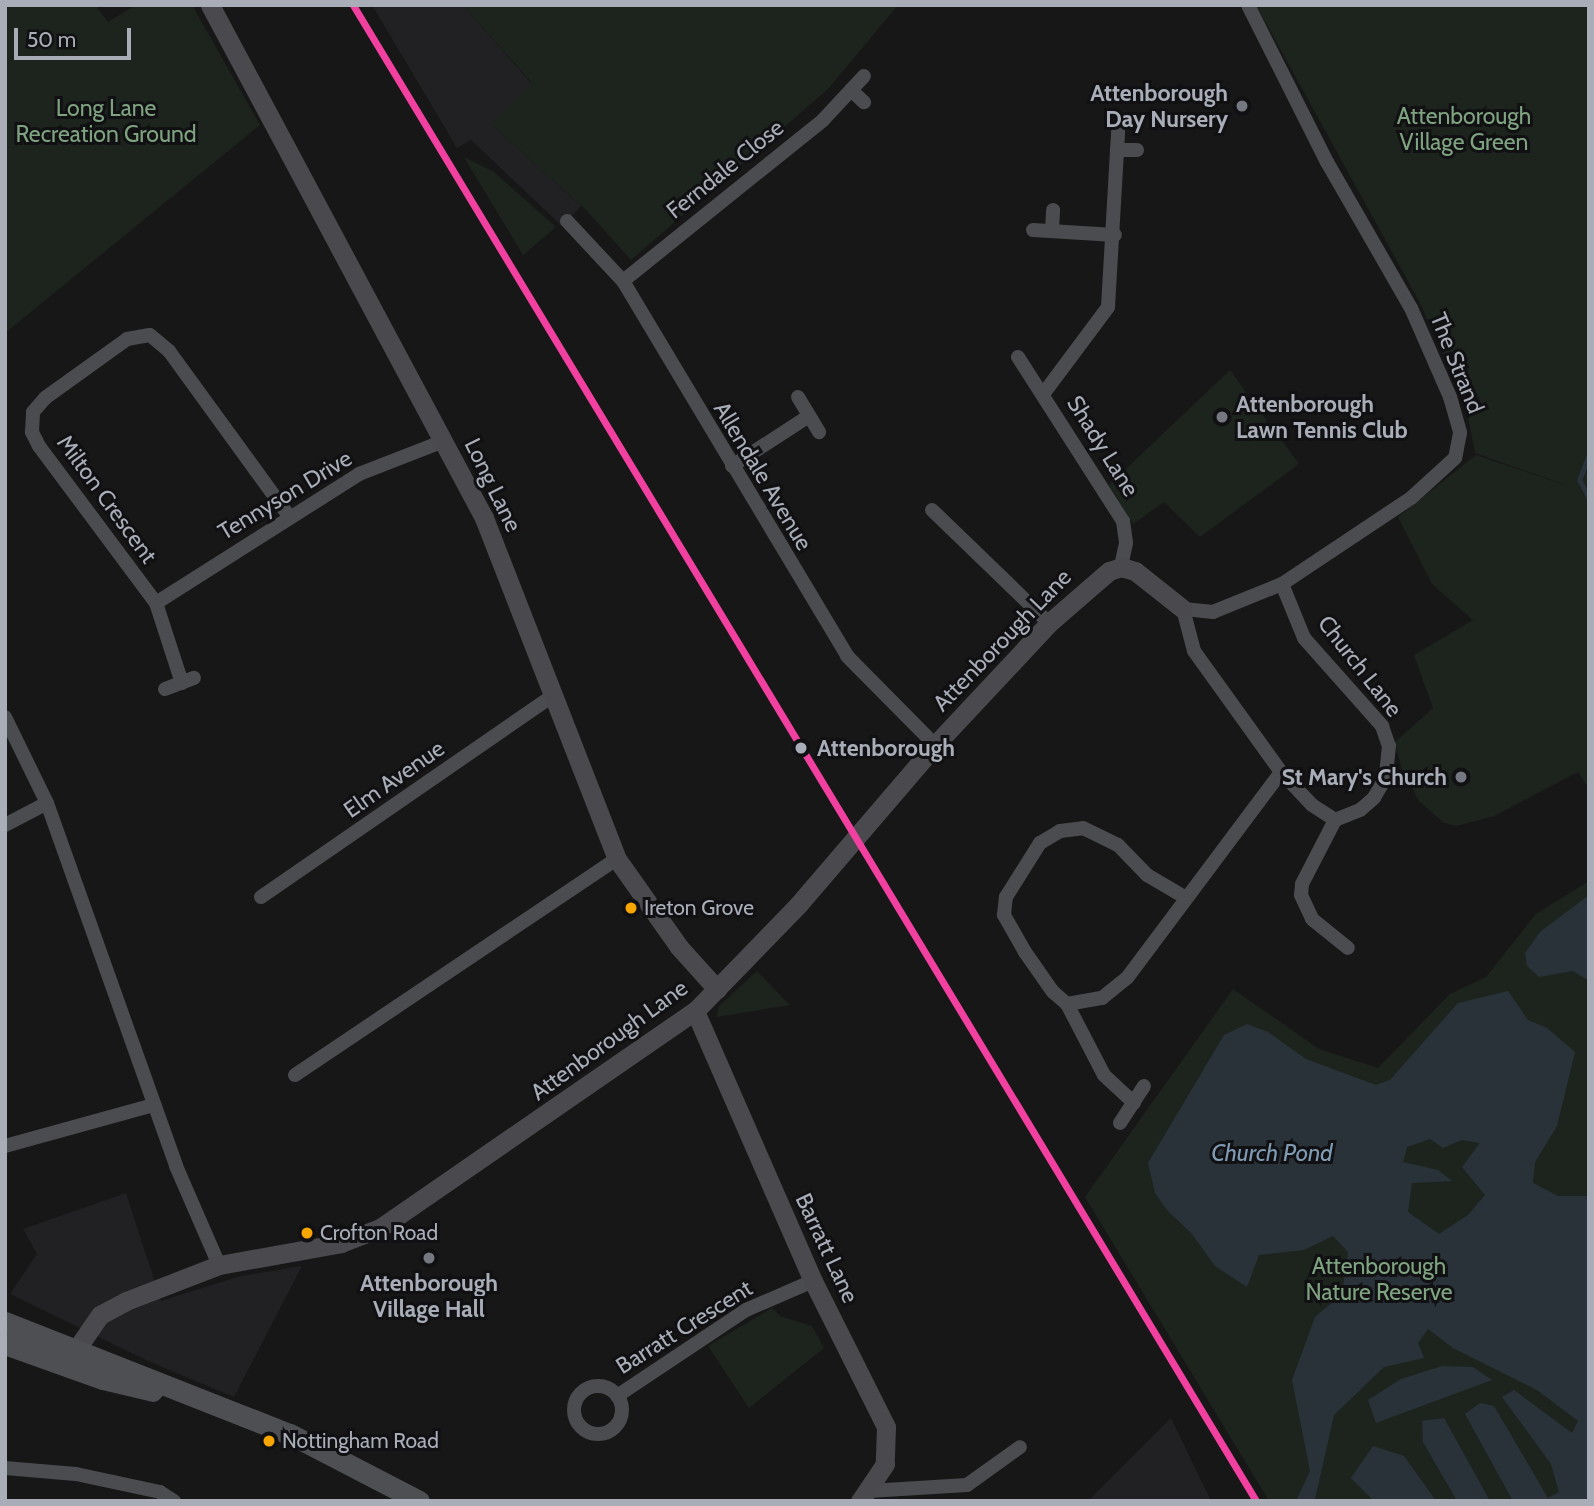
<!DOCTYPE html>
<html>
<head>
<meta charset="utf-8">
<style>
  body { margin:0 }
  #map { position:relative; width:1594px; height:1506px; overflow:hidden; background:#171717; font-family:Cabin,sans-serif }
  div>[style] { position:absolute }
  .built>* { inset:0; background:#212123 }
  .green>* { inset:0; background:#1d241e }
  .water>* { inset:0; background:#2a3239 }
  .stream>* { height:4.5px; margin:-2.25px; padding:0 2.25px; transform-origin:2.25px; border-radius:2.25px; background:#2a3239 }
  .street>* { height:14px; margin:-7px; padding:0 7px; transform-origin:7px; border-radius:7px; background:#4b4c50 }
  .street>.ring { margin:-7px; padding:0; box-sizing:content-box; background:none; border:14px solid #4b4c50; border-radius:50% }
  .secondary>* { height:19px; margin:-9.5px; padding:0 9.5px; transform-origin:9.5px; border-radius:9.5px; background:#4a4a4e }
  .primary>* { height:21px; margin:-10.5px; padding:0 10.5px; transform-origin:10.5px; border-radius:10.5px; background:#4d4f52 }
  .rail-1>* { height:7px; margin:-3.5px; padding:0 3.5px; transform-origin:3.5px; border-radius:3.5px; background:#f240a1 }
  .dots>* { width:19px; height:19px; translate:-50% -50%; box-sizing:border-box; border:4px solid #111113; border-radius:50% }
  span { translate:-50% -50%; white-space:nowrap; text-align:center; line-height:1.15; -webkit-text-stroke:6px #111113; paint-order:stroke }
  .bus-label { font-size:21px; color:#a8adb8 }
  .left { translate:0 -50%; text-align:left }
  .poi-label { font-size:23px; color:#a8adb8; font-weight:700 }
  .right { translate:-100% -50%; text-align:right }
  .park-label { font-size:23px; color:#7fa381 }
  .street-label { font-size:23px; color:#a8adb8 }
  .stop-label { font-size:23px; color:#a8adb8; font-weight:700 }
  .water-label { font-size:24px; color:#7f9bb3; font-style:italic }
  .frame { position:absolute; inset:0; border:7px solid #a8adb8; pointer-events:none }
  .scale { position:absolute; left:14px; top:28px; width:117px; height:32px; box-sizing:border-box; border:4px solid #a8adb8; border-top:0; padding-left:9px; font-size:21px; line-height:24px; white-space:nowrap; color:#a8adb8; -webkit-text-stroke:5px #111113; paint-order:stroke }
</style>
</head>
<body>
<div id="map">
  <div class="built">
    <div style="clip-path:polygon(372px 5px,463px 5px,532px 84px,491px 124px,581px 206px,562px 226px,471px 140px,457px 148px)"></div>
    <div style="clip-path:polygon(126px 1193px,161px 1301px,237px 1277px,302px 1266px,234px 1397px,148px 1361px,10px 1294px,37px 1254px,23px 1229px)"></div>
    <div style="clip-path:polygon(1171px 1418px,1211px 1501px,1088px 1501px)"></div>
  </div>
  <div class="green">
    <div style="clip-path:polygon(5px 5px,95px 5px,108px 22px,136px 5px,192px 5px,260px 125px,5px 333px)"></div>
    <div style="clip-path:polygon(463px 5px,898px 5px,828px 89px,631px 260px,588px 212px,491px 124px,532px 83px)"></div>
    <div style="clip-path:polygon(1256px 5px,1589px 5px,1589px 789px,1578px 772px,1494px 816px,1456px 826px,1444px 823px,1419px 801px,1402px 770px,1395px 742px,1433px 708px,1414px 655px,1473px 620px,1432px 584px,1398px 517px,1476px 455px,1580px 490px,1475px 453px,1468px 417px,1484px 411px,1477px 394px,1463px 399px,1419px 301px)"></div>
    <div style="clip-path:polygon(464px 157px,494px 172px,556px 227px,523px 255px)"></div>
    <div style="clip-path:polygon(1230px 370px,1299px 464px,1200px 537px,1164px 502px,1133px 524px,1109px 485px)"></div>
    <div style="clip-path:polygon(1589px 881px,1589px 1501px,1269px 1501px,1085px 1197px,1233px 989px,1319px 1049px,1378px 1068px,1450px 994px,1486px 977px,1536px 914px)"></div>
    <div style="clip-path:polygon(757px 971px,790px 1005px,717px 1017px,719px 1006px)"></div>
    <div style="clip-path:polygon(772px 1308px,780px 1316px,812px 1326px,824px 1348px,749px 1408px,708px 1346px)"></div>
  </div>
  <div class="water">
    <div style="clip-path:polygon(1589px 895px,1589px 981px,1573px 971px,1539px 977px,1527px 966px,1525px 953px,1540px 932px)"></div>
    <div style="clip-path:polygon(evenodd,1508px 991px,1528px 1020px,1547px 1028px,1575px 1052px,1557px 1126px,1535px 1162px,1533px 1183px,1558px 1196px,1589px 1196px,1589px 1501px,1513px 1501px,1465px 1414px,1480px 1403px,1494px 1406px,1548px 1498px,1559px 1492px,1551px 1464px,1502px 1397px,1514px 1390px,1572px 1433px,1578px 1421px,1537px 1390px,1453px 1348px,1428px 1329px,1418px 1343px,1424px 1358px,1384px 1367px,1334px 1415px,1315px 1499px,1296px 1501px,1310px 1471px,1292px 1380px,1315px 1317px,1342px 1294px,1348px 1252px,1333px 1236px,1304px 1250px,1259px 1255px,1247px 1287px,1215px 1266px,1192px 1234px,1167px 1210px,1155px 1193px,1148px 1163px,1224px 1035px,1247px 1024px,1268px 1032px,1306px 1059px,1376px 1085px,1390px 1080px,1458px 1003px,1508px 991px,1430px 1139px,1443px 1148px,1462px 1140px,1480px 1143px,1462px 1167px,1485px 1195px,1468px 1215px,1439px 1234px,1408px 1212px,1412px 1183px,1452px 1181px,1438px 1170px,1403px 1162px,1407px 1147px,1430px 1139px)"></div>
    <div style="clip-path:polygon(1442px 1366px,1473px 1367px,1492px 1380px,1376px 1423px,1368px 1400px,1401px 1379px)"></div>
    <div style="clip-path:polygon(1444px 1418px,1490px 1501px,1457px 1501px,1423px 1442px,1422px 1421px)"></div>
    <div style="clip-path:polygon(1373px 1446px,1404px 1456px,1436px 1501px,1374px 1501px,1351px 1478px)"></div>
  </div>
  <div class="stream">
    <div style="left:1589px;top:456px;width:26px;rotate:111deg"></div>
    <div style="left:1580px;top:480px;width:20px;rotate:63deg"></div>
  </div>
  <div class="street">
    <div style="left:1248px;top:5px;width:176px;rotate:63.3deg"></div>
    <div style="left:1327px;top:162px;width:168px;rotate:60.1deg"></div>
    <div style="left:1411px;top:308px;width:97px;rotate:66.3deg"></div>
    <div style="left:1450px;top:397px;width:37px;rotate:74deg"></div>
    <div style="left:1460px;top:433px;width:25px;rotate:101deg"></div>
    <div style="left:1455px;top:458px;width:59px;rotate:137.7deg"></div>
    <div style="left:1411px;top:498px;width:155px;rotate:146.3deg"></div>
    <div style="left:1282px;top:584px;width:74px;rotate:157.9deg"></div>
    <div style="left:1213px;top:612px;width:30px;rotate:-174deg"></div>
    <div style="left:1183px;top:609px;width:43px;rotate:75.3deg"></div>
    <div style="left:1194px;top:651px;width:149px;rotate:54.3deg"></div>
    <div style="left:1281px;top:772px;width:45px;rotate:46.8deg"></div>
    <div style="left:1312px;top:805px;width:27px;rotate:33deg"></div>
    <div style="left:851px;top:90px;width:18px;rotate:43deg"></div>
    <div style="left:1117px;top:150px;width:20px"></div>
    <div style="left:567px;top:221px;width:82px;rotate:47deg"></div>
    <div style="left:623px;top:281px;width:437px;rotate:59.1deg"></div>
    <div style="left:847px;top:656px;width:125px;rotate:45.3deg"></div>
    <div style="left:1033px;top:230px;width:82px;rotate:3.5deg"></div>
    <div style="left:1052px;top:231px;width:21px;rotate:-87deg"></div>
    <div style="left:623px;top:281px;width:257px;rotate:-38.8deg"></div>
    <div style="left:823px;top:120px;width:60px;rotate:-47deg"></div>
    <div style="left:1018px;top:357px;width:195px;rotate:57.4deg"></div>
    <div style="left:1123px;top:521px;width:22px;rotate:82deg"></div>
    <div style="left:1126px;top:543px;width:25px;rotate:102deg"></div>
    <div style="left:1044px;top:393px;width:107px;rotate:-53.3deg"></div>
    <div style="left:1108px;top:307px;width:176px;rotate:-86.7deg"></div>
    <div style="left:798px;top:397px;width:41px;rotate:59deg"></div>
    <div style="left:732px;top:466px;width:92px;rotate:-33deg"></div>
    <div style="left:932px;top:510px;width:163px;rotate:44deg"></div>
    <div style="left:1282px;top:584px;width:58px;rotate:67.8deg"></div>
    <div style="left:1304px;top:638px;width:118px;rotate:48.4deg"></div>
    <div style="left:1382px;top:726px;width:21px;rotate:71deg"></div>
    <div style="left:1389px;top:746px;width:31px;rotate:96deg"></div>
    <div style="left:1386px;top:777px;width:24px;rotate:120deg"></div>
    <div style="left:1374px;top:798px;width:18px;rotate:139deg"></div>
    <div style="left:1360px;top:810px;width:27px;rotate:158deg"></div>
    <div style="left:156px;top:603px;width:241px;rotate:-32.4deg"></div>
    <div style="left:359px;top:474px;width:91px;rotate:-21.2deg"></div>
    <div style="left:182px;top:683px;width:84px;rotate:-108deg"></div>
    <div style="left:156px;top:603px;width:196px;rotate:-126.7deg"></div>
    <div style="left:39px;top:446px;width:16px;rotate:-117deg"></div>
    <div style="left:32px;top:432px;width:20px;rotate:-87deg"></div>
    <div style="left:33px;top:412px;width:18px;rotate:-49deg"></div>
    <div style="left:45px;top:398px;width:101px;rotate:-35.7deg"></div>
    <div style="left:127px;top:339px;width:23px;rotate:-10deg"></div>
    <div style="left:150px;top:335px;width:25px;rotate:40deg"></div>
    <div style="left:169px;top:351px;width:203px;rotate:54deg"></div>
    <div style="left:165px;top:689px;width:31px;rotate:-21deg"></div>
    <div style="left:5px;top:717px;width:96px;rotate:64deg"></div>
    <div style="left:47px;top:803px;width:385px;rotate:70.4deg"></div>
    <div style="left:176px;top:1166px;width:108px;rotate:66.5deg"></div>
    <div style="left:1335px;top:820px;width:72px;rotate:117.3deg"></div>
    <div style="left:1302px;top:884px;width:11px;rotate:95deg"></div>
    <div style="left:1301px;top:895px;width:26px;rotate:65deg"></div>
    <div style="left:1312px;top:919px;width:46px;rotate:38.9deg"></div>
    <div style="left:5px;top:825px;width:47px;rotate:-27.6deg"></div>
    <div style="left:261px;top:897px;width:354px;rotate:-34.6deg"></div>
    <div style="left:1067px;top:1004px;width:36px;rotate:-10deg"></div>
    <div style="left:1102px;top:998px;width:32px;rotate:-39deg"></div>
    <div style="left:1127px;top:978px;width:257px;rotate:-53.2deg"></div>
    <div style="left:295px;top:1075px;width:388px;rotate:-33.9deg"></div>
    <div style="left:1134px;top:1103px;width:41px;rotate:-137deg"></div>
    <div style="left:1104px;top:1075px;width:80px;rotate:-117.5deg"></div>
    <div style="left:1067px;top:1004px;width:18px;rotate:-139deg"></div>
    <div style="left:1053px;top:992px;width:49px;rotate:-125deg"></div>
    <div style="left:1025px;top:952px;width:43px;rotate:-119.6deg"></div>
    <div style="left:1004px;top:915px;width:18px;rotate:-84deg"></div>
    <div style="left:1006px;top:897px;width:64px;rotate:-57.8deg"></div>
    <div style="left:1040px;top:843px;width:23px;rotate:-31deg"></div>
    <div style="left:1060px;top:831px;width:23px;rotate:-7deg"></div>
    <div style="left:1083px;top:828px;width:39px;rotate:26deg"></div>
    <div style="left:1118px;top:845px;width:42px;rotate:46deg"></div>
    <div style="left:1147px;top:875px;width:45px;rotate:30.5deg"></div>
    <div style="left:1120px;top:1123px;width:44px;rotate:-57deg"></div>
    <div style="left:5px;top:1146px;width:155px;rotate:-15.4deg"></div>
    <div class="ring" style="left:574px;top:1386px;width:34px;height:34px"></div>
    <div style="left:617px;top:1396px;width:155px;rotate:-33.7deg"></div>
    <div style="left:746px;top:1310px;width:73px;rotate:-23.4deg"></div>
    <div style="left:5px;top:1468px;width:71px;rotate:4.8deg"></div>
    <div style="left:76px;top:1474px;width:86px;rotate:12.1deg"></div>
    <div style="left:160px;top:1492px;width:17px;rotate:33deg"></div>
    <div style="left:869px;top:1491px;width:98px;rotate:-3.5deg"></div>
    <div style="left:967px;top:1485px;width:65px;rotate:-35.6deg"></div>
  </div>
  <div class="secondary">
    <div style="left:210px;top:5px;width:582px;rotate:61.89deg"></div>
    <div style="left:484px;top:518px;width:366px;rotate:68.7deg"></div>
    <div style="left:617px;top:859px;width:108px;rotate:54.8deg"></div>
    <div style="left:679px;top:947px;width:57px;rotate:47.9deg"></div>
    <div style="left:695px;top:1011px;width:295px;rotate:66.4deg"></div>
    <div style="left:813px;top:1281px;width:163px;rotate:63.4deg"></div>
    <div style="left:886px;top:1427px;width:37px;rotate:92deg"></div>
    <div style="left:885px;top:1464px;width:45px;rotate:124deg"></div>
    <div style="left:67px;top:1363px;width:58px;rotate:-55.5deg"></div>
    <div style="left:100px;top:1315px;width:30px;rotate:-28deg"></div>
    <div style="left:126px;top:1301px;width:100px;rotate:-21.2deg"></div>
    <div style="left:219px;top:1265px;width:124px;rotate:-10.2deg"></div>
    <div style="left:341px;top:1243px;width:42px;rotate:-21deg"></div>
    <div style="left:380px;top:1228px;width:383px;rotate:-34.6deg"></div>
    <div style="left:695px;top:1011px;width:148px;rotate:-45.8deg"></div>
    <div style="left:798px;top:905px;width:211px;rotate:-49.4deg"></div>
    <div style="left:935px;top:745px;width:167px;rotate:-46.9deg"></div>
    <div style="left:1049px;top:623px;width:79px;rotate:-40.9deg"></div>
    <div style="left:1109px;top:571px;width:13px;rotate:-18deg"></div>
    <div style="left:1121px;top:567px;width:15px;rotate:16deg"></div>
    <div style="left:1135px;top:571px;width:61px;rotate:38.4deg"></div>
  </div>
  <div class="primary">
    <div style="left:5px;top:1322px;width:306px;rotate:21.5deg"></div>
    <div style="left:290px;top:1434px;width:145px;rotate:27.4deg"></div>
    <div style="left:5px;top:1344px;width:104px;rotate:19.7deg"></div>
    <div style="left:103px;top:1379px;width:51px;rotate:13.5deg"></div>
  </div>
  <div class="rail-1">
    <div style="left:353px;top:5px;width:1747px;rotate:58.88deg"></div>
  </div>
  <div class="dots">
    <div style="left:1242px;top:106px;background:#757880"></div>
    <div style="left:1222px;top:417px;background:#757880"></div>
    <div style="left:801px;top:748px;background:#a8adb8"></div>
    <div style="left:1461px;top:777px;background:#757880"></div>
    <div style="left:631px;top:908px;background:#f7a600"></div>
    <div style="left:307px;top:1233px;background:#f7a600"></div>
    <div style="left:429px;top:1258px;background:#757880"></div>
    <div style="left:269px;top:1441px;background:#f7a600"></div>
  </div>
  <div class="bus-label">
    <span class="left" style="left:644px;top:908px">Ireton Grove</span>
    <span class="left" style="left:320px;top:1233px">Crofton Road</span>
    <span class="left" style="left:282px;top:1441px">Nottingham Road</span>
  </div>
  <div class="poi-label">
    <span class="right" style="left:1228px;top:106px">Attenborough<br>Day Nursery</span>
    <span class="left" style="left:1236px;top:417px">Attenborough<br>Lawn Tennis Club</span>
    <span class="right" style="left:1447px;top:777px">St Mary's Church</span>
    <span style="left:429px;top:1296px">Attenborough<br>Village Hall</span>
  </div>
  <div class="park-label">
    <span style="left:106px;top:121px">Long Lane<br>Recreation Ground</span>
    <span style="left:1464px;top:129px">Attenborough<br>Village Green</span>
    <span style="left:1379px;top:1279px">Attenborough<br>Nature Reserve</span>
  </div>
  <div class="street-label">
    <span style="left:725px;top:169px;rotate:-39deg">Ferndale Close</span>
    <span style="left:1457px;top:363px;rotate:68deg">The Strand</span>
    <span style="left:1103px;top:446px;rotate:58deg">Shady Lane</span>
    <span style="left:763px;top:476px;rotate:59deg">Allendale Avenue</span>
    <span style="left:493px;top:485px;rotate:64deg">Long Lane</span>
    <span style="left:285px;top:495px;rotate:-31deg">Tennyson Drive</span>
    <span style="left:107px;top:499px;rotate:54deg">Milton Crescent</span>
    <span style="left:1002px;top:640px;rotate:-46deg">Attenborough Lane</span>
    <span style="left:1360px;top:666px;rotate:52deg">Church Lane</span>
    <span style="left:394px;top:779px;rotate:-35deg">Elm Avenue</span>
    <span style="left:609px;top:1040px;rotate:-36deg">Attenborough Lane</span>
    <span style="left:827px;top:1248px;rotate:65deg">Barratt Lane</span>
    <span style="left:684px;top:1327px;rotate:-32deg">Barratt Crescent</span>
  </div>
  <div class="stop-label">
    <span class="left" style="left:817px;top:748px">Attenborough</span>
  </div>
  <div class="water-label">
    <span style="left:1272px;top:1153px">Church Pond</span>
  </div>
  <div class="frame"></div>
  <div class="scale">50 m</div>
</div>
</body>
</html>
